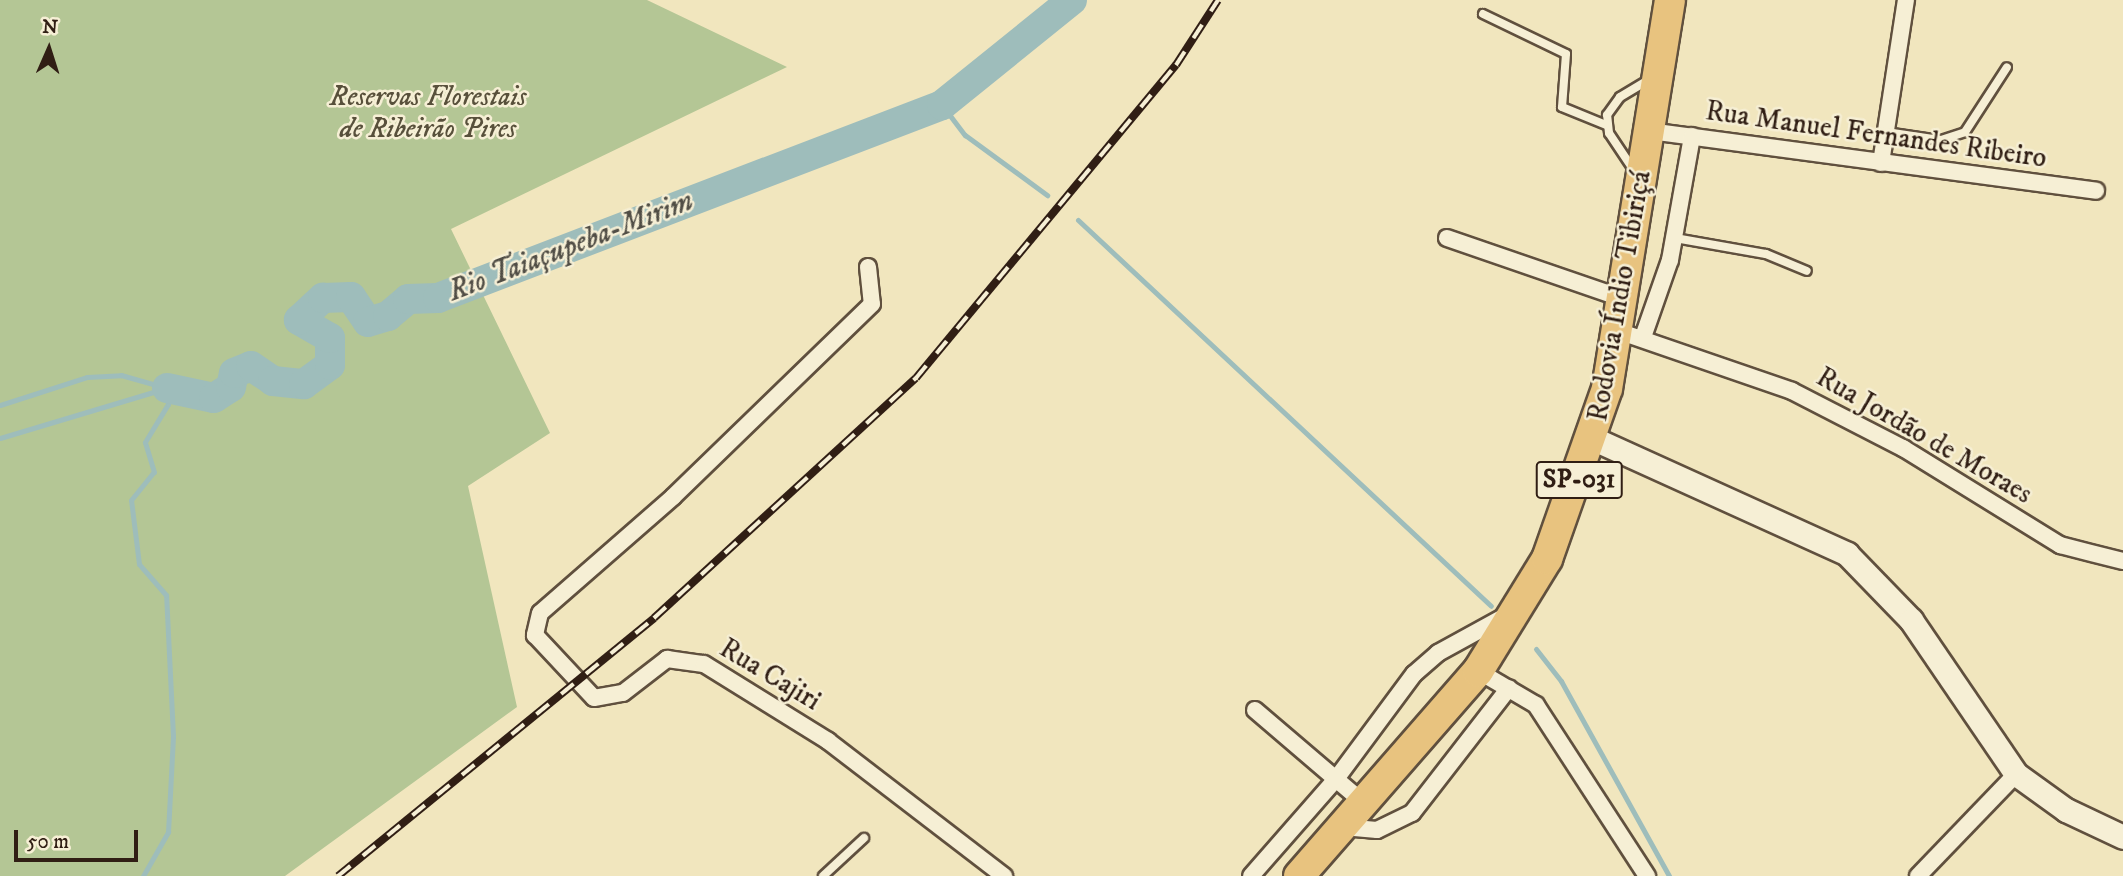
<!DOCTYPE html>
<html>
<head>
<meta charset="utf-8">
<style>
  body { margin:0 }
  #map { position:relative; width:2123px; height:876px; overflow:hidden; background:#f1e6be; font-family:"IM FELL DW Pica",serif }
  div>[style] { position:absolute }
  .green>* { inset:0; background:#b4c695 }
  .stream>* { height:5px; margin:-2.5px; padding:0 2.5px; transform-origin:2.5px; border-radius:2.5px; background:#9ebdbb }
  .river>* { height:30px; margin:-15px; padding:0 15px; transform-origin:15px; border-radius:15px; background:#9ebdbb }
  .roads { filter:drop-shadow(2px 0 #60503e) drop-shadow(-2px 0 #60503e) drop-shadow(0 2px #60503e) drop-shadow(0 -2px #60503e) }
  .lane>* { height:8px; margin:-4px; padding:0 4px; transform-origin:4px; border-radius:4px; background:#f6efd5 }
  .street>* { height:16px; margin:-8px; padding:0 8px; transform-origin:8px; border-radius:8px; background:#f6efd5 }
  .secondary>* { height:23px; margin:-11.5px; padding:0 11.5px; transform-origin:11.5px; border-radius:11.5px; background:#f6efd5 }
  .highway>* { height:30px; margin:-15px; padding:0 15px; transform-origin:15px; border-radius:15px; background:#e8c37f }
  .rail>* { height:8px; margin-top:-4px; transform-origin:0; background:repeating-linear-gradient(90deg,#f6efd5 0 16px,#301e14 0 32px); box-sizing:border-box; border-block:2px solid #301e14 }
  span { translate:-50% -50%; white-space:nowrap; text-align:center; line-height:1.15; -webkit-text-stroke:5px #f6efd5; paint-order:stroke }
  .shield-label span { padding:2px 5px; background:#f6efd5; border:2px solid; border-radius:5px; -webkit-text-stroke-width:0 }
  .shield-label { font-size:26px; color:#301e14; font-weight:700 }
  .park-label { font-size:28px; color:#58503b; font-style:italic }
  .street-label { font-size:28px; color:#301e14 }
  .water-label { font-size:30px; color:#514e46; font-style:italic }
  .north { position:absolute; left:14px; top:14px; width:70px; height:70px; -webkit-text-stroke:5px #f6efd5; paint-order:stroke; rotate:3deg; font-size:19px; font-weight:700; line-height:28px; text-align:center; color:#301e14 }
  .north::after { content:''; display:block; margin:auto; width:24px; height:32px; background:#301e14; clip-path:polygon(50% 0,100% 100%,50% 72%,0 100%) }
  .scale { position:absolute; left:14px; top:830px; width:124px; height:32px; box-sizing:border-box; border:4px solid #301e14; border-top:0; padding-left:9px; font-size:21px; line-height:24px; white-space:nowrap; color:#301e14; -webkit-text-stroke:5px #f6efd5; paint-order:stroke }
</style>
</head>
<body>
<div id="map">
  <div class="green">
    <div style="clip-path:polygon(0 0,647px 0,787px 67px,451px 229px,550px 433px,468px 486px,517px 707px,285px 876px,0 876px)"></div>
  </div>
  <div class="stream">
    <div style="left:942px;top:105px;width:38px;rotate:53deg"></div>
    <div style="left:965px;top:135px;width:102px;rotate:36.2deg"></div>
    <div style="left:1078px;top:220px;width:565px;rotate:43.06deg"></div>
    <div style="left:0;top:405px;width:91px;rotate:-17.8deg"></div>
    <div style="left:87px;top:377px;width:34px;rotate:-3deg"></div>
    <div style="left:121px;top:375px;width:48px;rotate:15.8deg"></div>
    <div style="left:0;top:438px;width:174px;rotate:-16.7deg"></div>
    <div style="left:1536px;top:649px;width:41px;rotate:52deg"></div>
    <div style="left:1561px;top:681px;width:223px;rotate:61deg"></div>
    <div style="left:143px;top:876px;width:51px;rotate:-60.4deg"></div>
    <div style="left:168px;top:832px;width:96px;rotate:-87deg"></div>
    <div style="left:173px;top:736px;width:141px;rotate:-92.8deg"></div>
    <div style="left:166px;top:595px;width:41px;rotate:-131.1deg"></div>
    <div style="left:139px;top:564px;width:64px;rotate:-97.1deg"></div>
    <div style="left:131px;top:500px;width:36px;rotate:-51deg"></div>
    <div style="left:154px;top:472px;width:31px;rotate:-107deg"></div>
    <div style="left:145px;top:442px;width:44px;rotate:-58.8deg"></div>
    <div style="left:168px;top:404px;width:16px;rotate:-94deg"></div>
  </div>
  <div class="river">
    <div style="left:167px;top:388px;width:48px;rotate:12deg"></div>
    <div style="left:214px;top:398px;width:20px;rotate:-33deg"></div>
    <div style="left:231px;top:387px;width:14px;rotate:-78deg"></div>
    <div style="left:234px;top:373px;width:18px;rotate:-22deg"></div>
    <div style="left:251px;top:366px;width:27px;rotate:34deg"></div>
    <div style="left:273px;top:381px;width:31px;rotate:6deg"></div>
    <div style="left:304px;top:384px;width:32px;rotate:-36deg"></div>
    <div style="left:330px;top:365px;width:27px;rotate:-90deg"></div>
    <div style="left:330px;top:338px;width:36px;rotate:-150deg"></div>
    <div style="left:299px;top:320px;width:33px;rotate:-43deg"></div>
    <div style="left:323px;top:298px;width:28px;rotate:-2deg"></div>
    <div style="left:351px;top:297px;width:30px;rotate:56deg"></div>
    <div style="left:368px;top:322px;width:21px;rotate:-17deg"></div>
    <div style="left:388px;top:316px;width:26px;rotate:-40deg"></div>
    <div style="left:408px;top:299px;width:30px;rotate:-2deg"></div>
    <div style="left:438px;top:298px;width:540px;rotate:-20.95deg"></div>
    <div style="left:942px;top:105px;width:167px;rotate:-38.9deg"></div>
  </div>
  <div class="roads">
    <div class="lane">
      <div style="left:1483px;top:14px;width:92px;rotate:25.7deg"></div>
      <div style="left:1566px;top:54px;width:53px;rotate:94.3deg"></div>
      <div style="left:1562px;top:107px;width:48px;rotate:22.2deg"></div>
      <div style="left:1886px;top:132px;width:56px;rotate:8.3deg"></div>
      <div style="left:1941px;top:140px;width:25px;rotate:-18deg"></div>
      <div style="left:1965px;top:132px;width:77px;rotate:-57.1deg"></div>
      <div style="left:1633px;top:169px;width:43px;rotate:-123.7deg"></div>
      <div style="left:1609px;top:133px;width:18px;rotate:-96deg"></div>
      <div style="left:1607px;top:115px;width:22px;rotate:-54deg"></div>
      <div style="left:1620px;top:97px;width:35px;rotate:-31deg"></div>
      <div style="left:1675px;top:238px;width:92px;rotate:10deg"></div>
      <div style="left:1766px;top:254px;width:44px;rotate:22.5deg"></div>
      <div style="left:823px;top:876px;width:56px;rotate:-42.8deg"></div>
    </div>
    <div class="street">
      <div style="left:1649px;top:131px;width:451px;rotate:7.6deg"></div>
      <div style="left:1881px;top:163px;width:165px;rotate:-81.3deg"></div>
      <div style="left:1447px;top:238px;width:187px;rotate:19deg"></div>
      <div style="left:868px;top:267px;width:37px;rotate:84deg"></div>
      <div style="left:872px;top:304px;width:277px;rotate:135.9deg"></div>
      <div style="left:673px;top:497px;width:176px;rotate:138.9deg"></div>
      <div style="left:540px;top:613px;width:23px;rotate:103deg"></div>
      <div style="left:535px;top:635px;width:86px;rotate:46.9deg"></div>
      <div style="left:594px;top:698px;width:29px;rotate:-10deg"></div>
      <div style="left:623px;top:693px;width:56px;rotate:-37.7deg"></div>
      <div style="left:667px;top:659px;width:37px;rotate:8deg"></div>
      <div style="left:704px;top:664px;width:146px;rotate:31.8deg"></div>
      <div style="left:828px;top:741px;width:222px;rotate:37.5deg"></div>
      <div style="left:1618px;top:331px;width:184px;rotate:19deg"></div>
      <div style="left:1792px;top:391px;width:125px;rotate:27.2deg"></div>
      <div style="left:1903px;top:448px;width:185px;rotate:31.7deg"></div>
      <div style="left:2060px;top:545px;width:65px;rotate:14.3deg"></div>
      <div style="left:1643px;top:337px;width:82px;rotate:-70.7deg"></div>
      <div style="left:1670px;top:260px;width:126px;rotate:-79.9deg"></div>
      <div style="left:1478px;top:671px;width:67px;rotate:30.4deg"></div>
      <div style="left:1536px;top:705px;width:204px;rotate:57deg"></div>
      <div style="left:1255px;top:710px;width:143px;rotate:40.5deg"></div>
      <div style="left:1343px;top:827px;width:34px;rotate:5deg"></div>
      <div style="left:1377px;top:830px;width:39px;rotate:-26deg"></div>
      <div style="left:1412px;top:813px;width:158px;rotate:-52.2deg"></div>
      <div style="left:1251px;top:876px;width:129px;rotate:-48.8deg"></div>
      <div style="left:1336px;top:779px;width:131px;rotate:-53.4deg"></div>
      <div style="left:1414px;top:674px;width:32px;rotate:-41deg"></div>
      <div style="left:1438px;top:653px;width:79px;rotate:-28.8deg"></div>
      <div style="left:1918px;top:876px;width:141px;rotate:-46.1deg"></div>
    </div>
    <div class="secondary">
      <div style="left:1594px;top:439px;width:278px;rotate:24.4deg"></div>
      <div style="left:1847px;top:554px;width:92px;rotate:45.9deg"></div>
      <div style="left:1911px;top:620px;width:186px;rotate:55.7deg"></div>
      <div style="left:2016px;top:774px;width:62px;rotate:35.8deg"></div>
      <div style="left:2066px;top:810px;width:63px;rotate:25.3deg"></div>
    </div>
    <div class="highway">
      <div style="left:1299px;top:876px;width:272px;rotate:-48.9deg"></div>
      <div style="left:1478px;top:671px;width:132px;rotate:-58.4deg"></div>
      <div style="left:1547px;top:559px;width:180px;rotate:-70.6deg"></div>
      <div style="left:1607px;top:389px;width:394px;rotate:-80.8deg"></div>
    </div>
  </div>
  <div class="rail">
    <div style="left:338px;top:876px;width:408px;rotate:-39.2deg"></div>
    <div style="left:654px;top:618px;width:355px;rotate:-42.5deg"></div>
    <div style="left:916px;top:378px;width:407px;rotate:-50.3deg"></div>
    <div style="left:1176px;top:65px;width:77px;rotate:-57.1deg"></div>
  </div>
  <div class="shield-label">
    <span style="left:1579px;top:480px">SP-031</span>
  </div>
  <div class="park-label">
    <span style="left:428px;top:113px">Reservas Florestais<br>de Ribeirão Pires</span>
  </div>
  <div class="street-label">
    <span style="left:1876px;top:135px;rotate:8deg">Rua Manuel Fernandes Ribeiro</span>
    <span style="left:1620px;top:296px;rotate:-80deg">Rodovia Índio Tibiriçá</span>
    <span style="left:1924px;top:436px;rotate:30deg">Rua Jordão de Moraes</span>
    <span style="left:770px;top:675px;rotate:31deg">Rua Cajiri</span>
  </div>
  <div class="water-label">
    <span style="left:571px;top:247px;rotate:-21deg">Rio Taiaçupeba-Mirim</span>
  </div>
  <div class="north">N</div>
  <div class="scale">50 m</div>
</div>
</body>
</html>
